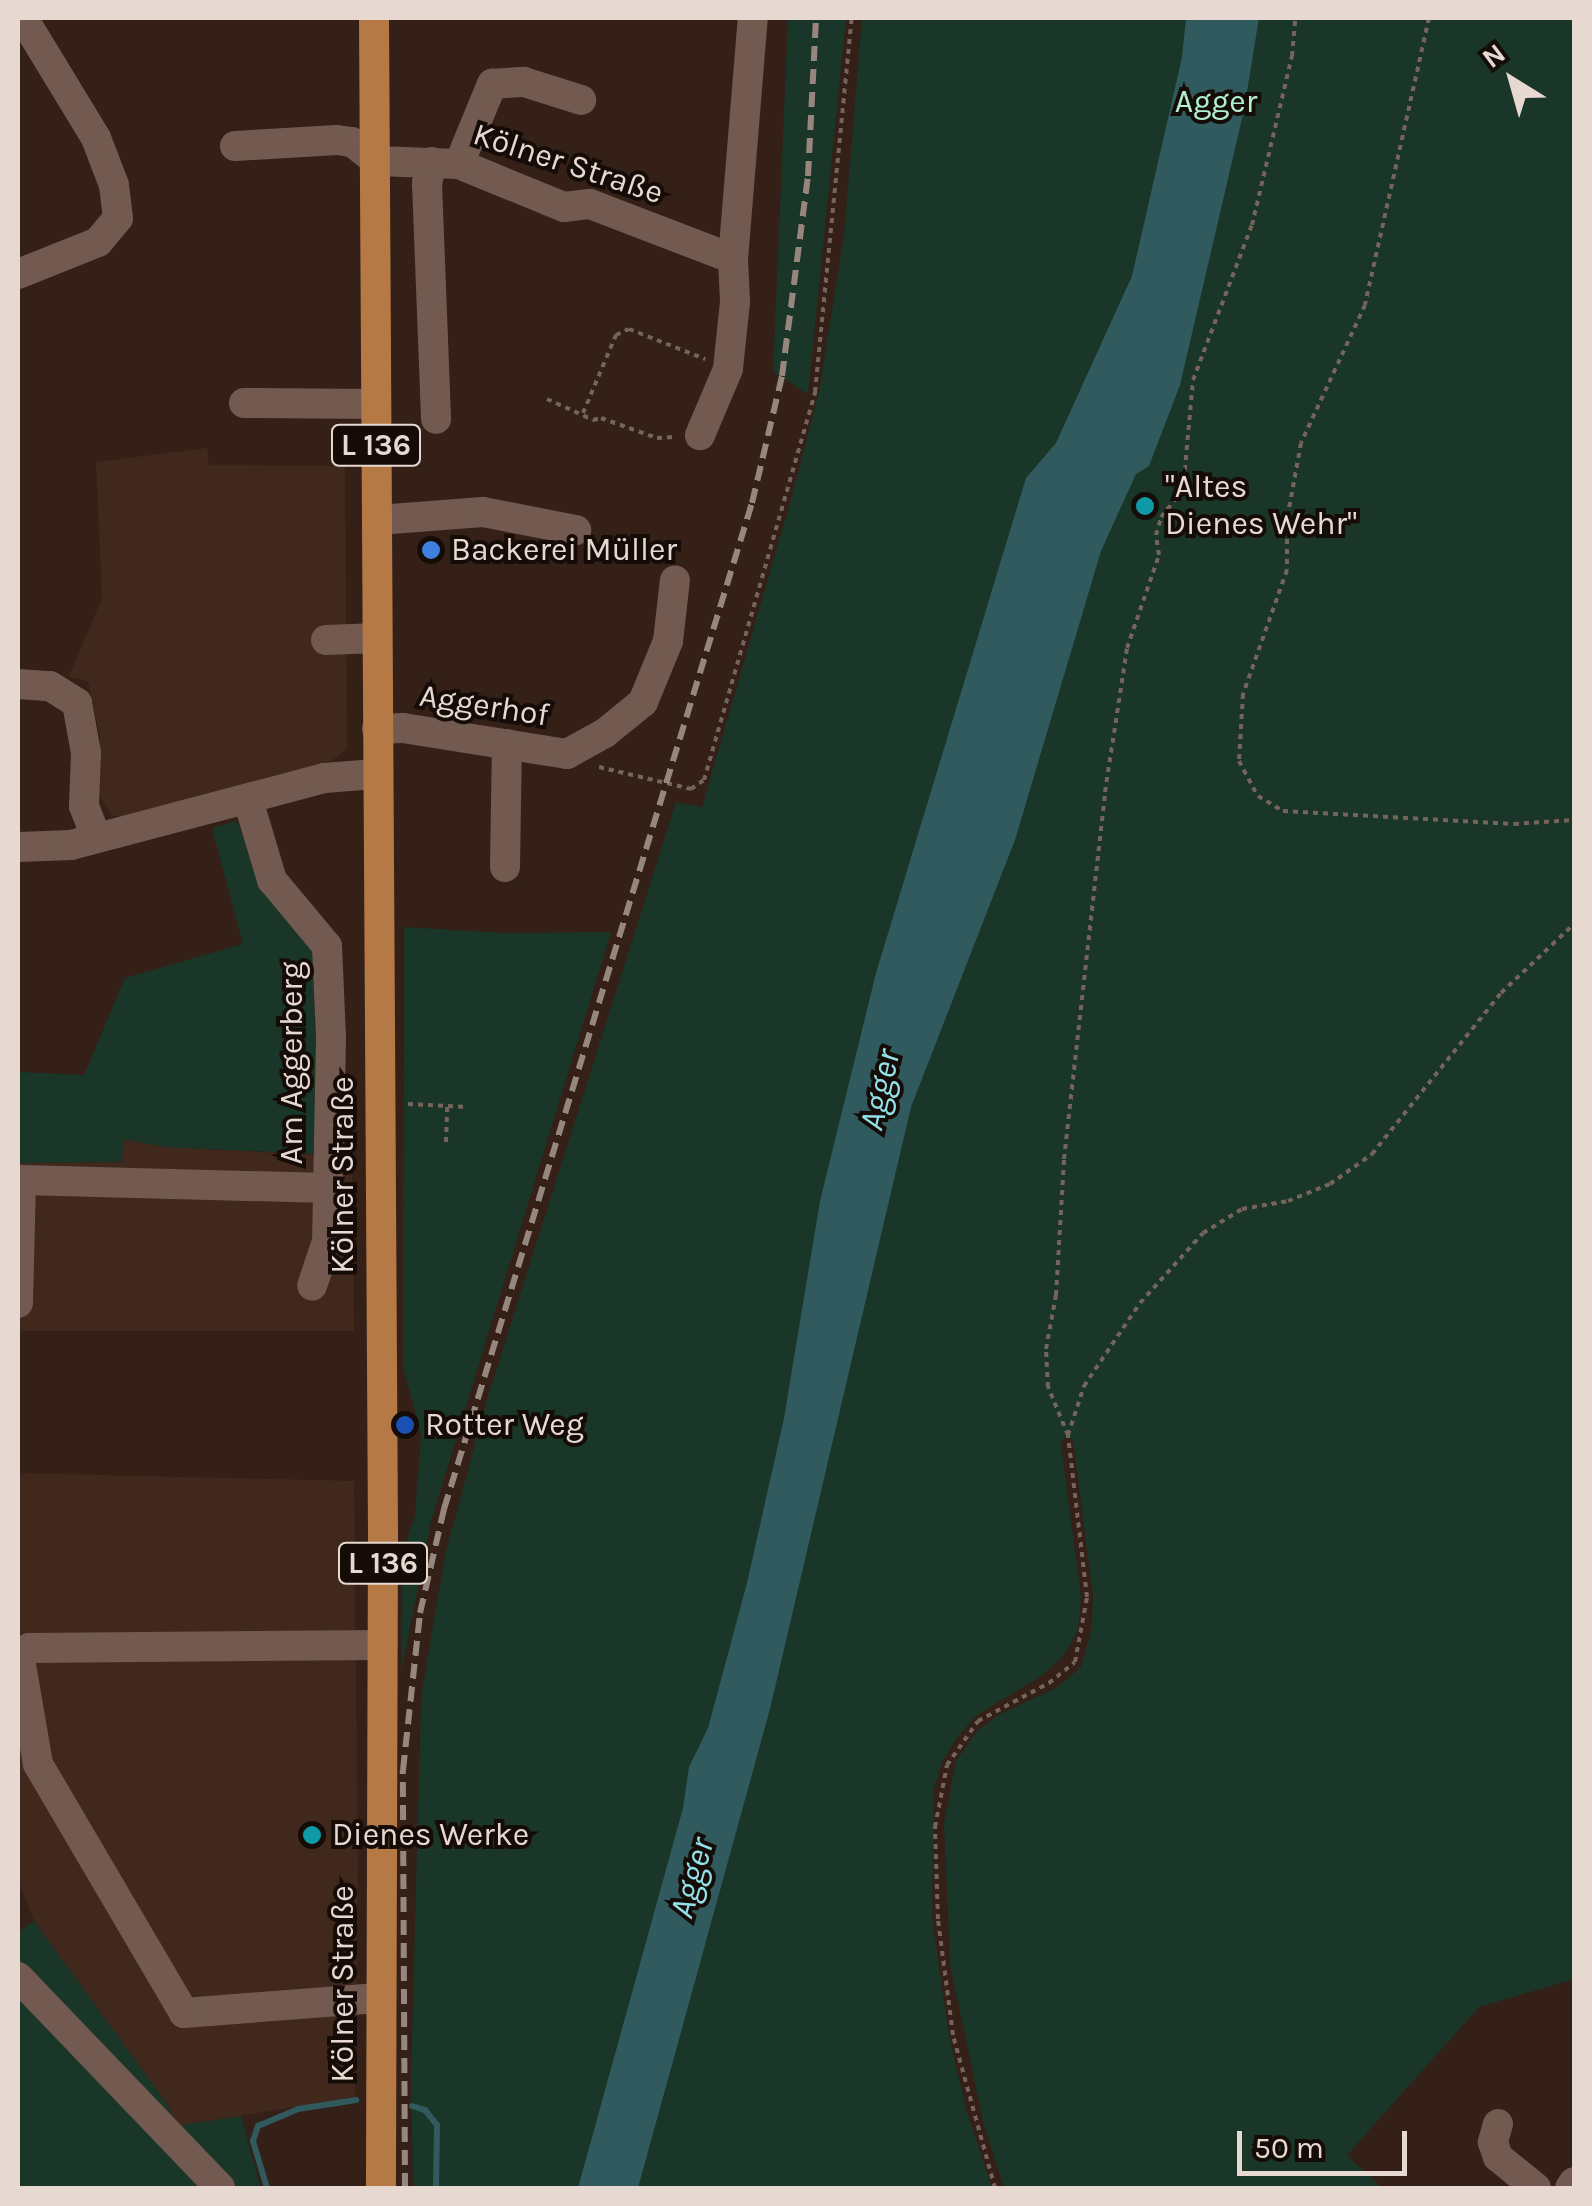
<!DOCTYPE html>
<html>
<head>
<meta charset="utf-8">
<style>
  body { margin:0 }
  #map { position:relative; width:1592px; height:2206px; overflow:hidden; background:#342017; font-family:Karla,sans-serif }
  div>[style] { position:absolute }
  .built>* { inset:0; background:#41281c }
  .green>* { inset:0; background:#193628 }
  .water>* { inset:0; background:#305a5e }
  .stream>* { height:6px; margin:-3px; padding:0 3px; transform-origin:3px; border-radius:3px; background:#305a5e }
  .path>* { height:4px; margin-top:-2px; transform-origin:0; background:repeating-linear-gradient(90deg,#76645c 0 5px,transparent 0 10px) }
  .minor>* { height:30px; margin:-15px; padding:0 15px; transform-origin:15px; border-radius:15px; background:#725a50 }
  .major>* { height:30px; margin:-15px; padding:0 15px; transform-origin:15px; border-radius:15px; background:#b57946 }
  .rail>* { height:6px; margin-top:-3px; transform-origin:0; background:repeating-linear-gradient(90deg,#97867e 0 15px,transparent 0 23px) }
  .dots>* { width:28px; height:28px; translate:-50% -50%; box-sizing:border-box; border:5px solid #150c08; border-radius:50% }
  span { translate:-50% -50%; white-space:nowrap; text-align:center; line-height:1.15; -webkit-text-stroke:8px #150c08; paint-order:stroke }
  .shield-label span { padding:2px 8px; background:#150c08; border:2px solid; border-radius:8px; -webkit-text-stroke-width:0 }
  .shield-label { font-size:30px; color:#e7d9d2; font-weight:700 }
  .park-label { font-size:32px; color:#b1f0cf }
  .street-label { font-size:32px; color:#e7d9d2 }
  .poi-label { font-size:32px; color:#e7d9d2 }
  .left { translate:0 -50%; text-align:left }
  .water-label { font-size:35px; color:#92e1e8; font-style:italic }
  .frame { position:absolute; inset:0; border:20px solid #e7d9d2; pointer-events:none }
  .north { position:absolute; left:1462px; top:30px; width:100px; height:100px; -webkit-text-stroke:8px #150c08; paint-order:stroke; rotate:323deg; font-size:28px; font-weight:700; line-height:40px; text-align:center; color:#e7d9d2 }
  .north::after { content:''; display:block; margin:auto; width:35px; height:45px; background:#e7d9d2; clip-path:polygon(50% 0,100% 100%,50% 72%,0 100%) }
  .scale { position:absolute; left:1237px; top:2131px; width:170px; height:45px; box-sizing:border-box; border:5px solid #e7d9d2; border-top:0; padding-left:12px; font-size:30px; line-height:35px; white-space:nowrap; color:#e7d9d2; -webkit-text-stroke:8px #150c08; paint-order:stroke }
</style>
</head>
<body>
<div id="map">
  <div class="built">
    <div style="clip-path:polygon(207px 448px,209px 465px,345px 466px,347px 748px,333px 760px,310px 768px,125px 818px,112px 815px,99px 795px,100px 738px,88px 681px,69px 677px,102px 598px,96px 462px)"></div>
    <div style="clip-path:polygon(123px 1139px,165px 1147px,352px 1157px,354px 1331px,18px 1331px,18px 1163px,122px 1162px)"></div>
    <div style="clip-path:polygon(18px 1473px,354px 1481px,358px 1864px,355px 2097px,177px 2126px,168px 2105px,34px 1921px,18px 1879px)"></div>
  </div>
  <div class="green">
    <div style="clip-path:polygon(788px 18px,846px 18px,808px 394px,773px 372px)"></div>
    <div style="clip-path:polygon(862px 18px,1574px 18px,1574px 1979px,1479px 2007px,1347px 2155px,1382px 2188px,1004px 2188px,983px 2122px,950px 1964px,944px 1822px,956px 1761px,976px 1732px,998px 1715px,1056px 1688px,1081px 1667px,1091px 1631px,1093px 1596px,1073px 1441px,1068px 1436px,1061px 1442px,1081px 1598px,1078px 1630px,1065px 1654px,1043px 1675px,976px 1716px,959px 1735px,943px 1760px,934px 1789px,932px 1918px,949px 2036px,967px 2112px,992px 2188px,413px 2188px,411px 2075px,421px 1697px,445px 1555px,488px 1396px,676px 802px,702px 807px,790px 503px,819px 392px,844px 235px)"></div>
    <div style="clip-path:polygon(237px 821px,264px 890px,313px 947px,318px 1154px,165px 1147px,123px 1139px,122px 1162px,18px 1163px,18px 1072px,84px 1075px,125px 978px,243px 944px,212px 828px)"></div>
    <div style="clip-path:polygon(404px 927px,504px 933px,611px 932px,431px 1521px,401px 1673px,402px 1554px,415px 1516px,421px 1434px,403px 1367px)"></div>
    <div style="clip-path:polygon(34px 1921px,168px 2105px,177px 2126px,241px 2116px,261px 2188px,18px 2188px,18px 1932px)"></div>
  </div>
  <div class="water">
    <div style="clip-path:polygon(1186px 18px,1259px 18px,1244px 110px,1180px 385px,1149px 466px,1136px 474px,1101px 551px,1015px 840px,911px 1107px,770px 1709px,638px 2188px,578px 2188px,683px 1808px,689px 1767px,708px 1728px,747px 1583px,784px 1418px,820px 1201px,876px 973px,1026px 478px,1056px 443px,1132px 276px,1182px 57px)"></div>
  </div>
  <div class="stream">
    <div style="left:412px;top:2106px;width:14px;rotate:17deg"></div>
    <div style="left:425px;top:2110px;width:19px;rotate:51deg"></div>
    <div style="left:437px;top:2125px;width:63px;rotate:90.9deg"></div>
    <div style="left:267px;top:2188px;width:49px;rotate:-106.6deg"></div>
    <div style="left:253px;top:2141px;width:16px;rotate:-72deg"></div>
    <div style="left:258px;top:2126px;width:43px;rotate:-23deg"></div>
    <div style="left:298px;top:2109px;width:59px;rotate:-8.8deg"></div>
  </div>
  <div class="path">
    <div style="left:1429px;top:18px;width:294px;rotate:102.6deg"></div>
    <div style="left:1365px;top:305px;width:152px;rotate:114.9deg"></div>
    <div style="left:1301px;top:443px;width:77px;rotate:100.4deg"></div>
    <div style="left:1287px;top:519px;width:51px;rotate:90deg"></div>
    <div style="left:1287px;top:570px;width:132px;rotate:109.5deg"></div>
    <div style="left:1243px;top:694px;width:67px;rotate:93.4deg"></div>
    <div style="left:1239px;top:761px;width:40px;rotate:62deg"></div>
    <div style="left:1258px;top:796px;width:29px;rotate:31deg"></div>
    <div style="left:1283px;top:811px;width:231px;rotate:3.2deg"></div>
    <div style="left:1514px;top:824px;width:60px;rotate:-3.8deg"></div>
    <div style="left:547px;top:399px;width:51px;rotate:24.5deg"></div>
    <div style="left:593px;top:420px;width:8px;rotate:-14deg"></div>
    <div style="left:601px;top:418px;width:59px;rotate:19.7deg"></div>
    <div style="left:657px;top:438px;width:17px;rotate:-3deg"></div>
    <div style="left:583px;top:413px;width:85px;rotate:-67.1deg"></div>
    <div style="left:616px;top:335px;width:14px;rotate:-25deg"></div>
    <div style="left:629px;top:329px;width:82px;rotate:21.5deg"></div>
    <div style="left:599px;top:767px;width:95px;rotate:13.4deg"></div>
    <div style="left:691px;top:789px;width:16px;rotate:-35deg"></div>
    <div style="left:704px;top:780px;width:404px;rotate:-74deg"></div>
    <div style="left:815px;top:392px;width:376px;rotate:-84.4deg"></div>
    <div style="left:408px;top:1104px;width:60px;rotate:2.9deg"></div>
    <div style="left:446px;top:1142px;width:35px;rotate:-88deg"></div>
    <div style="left:1068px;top:1435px;width:52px;rotate:-112.6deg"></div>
    <div style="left:1048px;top:1387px;width:38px;rotate:-93deg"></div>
    <div style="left:1046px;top:1349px;width:55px;rotate:-79.5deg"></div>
    <div style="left:1056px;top:1295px;width:136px;rotate:-86.6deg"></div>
    <div style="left:1064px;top:1159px;width:369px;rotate:-83.6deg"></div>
    <div style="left:1105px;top:792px;width:146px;rotate:-81.3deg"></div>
    <div style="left:1127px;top:648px;width:98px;rotate:-71deg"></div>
    <div style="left:1159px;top:555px;width:20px;rotate:-99deg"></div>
    <div style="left:1156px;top:535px;width:19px;rotate:-74deg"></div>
    <div style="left:1161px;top:517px;width:35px;rotate:-51deg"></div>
    <div style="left:1183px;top:490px;width:110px;rotate:-84.8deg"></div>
    <div style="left:1193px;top:380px;width:166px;rotate:-69.2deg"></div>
    <div style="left:1252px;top:225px;width:174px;rotate:-76.7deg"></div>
    <div style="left:1292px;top:56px;width:38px;rotate:-85deg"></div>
    <div style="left:995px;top:2188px;width:159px;rotate:-105.4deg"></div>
    <div style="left:953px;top:2035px;width:117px;rotate:-97.4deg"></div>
    <div style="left:938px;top:1919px;width:92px;rotate:-91.9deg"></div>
    <div style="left:935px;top:1827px;width:63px;rotate:-79deg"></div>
    <div style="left:947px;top:1765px;width:54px;rotate:-54.8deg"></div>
    <div style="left:978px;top:1721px;width:81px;rotate:-28.2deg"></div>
    <div style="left:1049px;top:1683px;width:33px;rotate:-39deg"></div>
    <div style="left:1075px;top:1662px;width:66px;rotate:-79.5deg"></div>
    <div style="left:1087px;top:1597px;width:163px;rotate:-96.7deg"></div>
    <div style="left:1068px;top:1435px;width:52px;rotate:-71.9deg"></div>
    <div style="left:1084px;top:1386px;width:100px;rotate:-56deg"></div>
    <div style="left:1140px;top:1303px;width:94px;rotate:-48deg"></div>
    <div style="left:1203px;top:1233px;width:46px;rotate:-31.6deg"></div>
    <div style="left:1242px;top:1209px;width:47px;rotate:-9.9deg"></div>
    <div style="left:1288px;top:1201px;width:45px;rotate:-22deg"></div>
    <div style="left:1330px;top:1184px;width:52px;rotate:-35.5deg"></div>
    <div style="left:1372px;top:1154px;width:206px;rotate:-51.3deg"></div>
    <div style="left:1501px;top:993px;width:100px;rotate:-43.4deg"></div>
  </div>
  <div class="minor">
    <div style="left:235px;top:146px;width:102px;rotate:-3.4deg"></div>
    <div style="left:337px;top:140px;width:15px;rotate:8deg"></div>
    <div style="left:352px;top:142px;width:31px;rotate:38deg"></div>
    <div style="left:376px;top:161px;width:83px;rotate:2.1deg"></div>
    <div style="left:459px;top:164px;width:113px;rotate:22.3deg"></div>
    <div style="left:564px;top:207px;width:26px;rotate:-7deg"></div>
    <div style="left:590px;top:204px;width:153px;rotate:21deg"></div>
    <div style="left:733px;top:259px;width:43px;rotate:87.3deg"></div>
    <div style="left:735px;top:302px;width:67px;rotate:96deg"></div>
    <div style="left:728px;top:369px;width:72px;rotate:113deg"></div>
    <div style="left:432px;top:162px;width:22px;rotate:103deg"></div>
    <div style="left:427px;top:183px;width:236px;rotate:87.8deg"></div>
    <div style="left:459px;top:164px;width:87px;rotate:-67.6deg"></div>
    <div style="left:492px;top:84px;width:32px;rotate:-4deg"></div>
    <div style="left:524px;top:82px;width:60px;rotate:17.5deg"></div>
    <div style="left:733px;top:259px;width:242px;rotate:-85.3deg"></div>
    <div style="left:18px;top:274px;width:86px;rotate:-21.8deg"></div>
    <div style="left:98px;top:242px;width:31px;rotate:-50deg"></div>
    <div style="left:118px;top:218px;width:33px;rotate:-97deg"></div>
    <div style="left:114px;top:185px;width:50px;rotate:-111deg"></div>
    <div style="left:96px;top:138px;width:140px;rotate:-121.3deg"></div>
    <div style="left:244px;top:403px;width:131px;rotate:0.4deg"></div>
    <div style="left:378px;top:520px;width:105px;rotate:-4.4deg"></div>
    <div style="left:483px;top:512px;width:95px;rotate:11deg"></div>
    <div style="left:326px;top:640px;width:51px;rotate:-2.2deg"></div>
    <div style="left:18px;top:684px;width:32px;rotate:4deg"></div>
    <div style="left:50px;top:686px;width:32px;rotate:32deg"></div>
    <div style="left:77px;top:703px;width:51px;rotate:79.8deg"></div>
    <div style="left:86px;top:753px;width:53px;rotate:92.2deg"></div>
    <div style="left:84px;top:806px;width:34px;rotate:69deg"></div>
    <div style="left:377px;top:729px;width:26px;rotate:-2deg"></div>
    <div style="left:403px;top:728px;width:166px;rotate:9deg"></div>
    <div style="left:567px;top:754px;width:43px;rotate:-28.9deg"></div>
    <div style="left:605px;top:733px;width:49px;rotate:-39.2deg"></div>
    <div style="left:643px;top:702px;width:66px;rotate:-67.7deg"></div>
    <div style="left:668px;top:641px;width:61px;rotate:-83.5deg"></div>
    <div style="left:248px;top:800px;width:84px;rotate:73.3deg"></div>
    <div style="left:272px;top:880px;width:86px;rotate:50.2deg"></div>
    <div style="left:327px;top:946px;width:91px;rotate:87.5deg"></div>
    <div style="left:331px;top:1037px;width:204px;rotate:91.1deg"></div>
    <div style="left:327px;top:1241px;width:47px;rotate:108.4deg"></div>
    <div style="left:18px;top:847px;width:53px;rotate:-2.2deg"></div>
    <div style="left:71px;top:845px;width:262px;rotate:-14.8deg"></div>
    <div style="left:324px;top:778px;width:52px;rotate:-4.4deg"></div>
    <div style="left:505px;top:867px;width:123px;rotate:-89.1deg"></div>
    <div style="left:18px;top:1303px;width:123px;rotate:-88.6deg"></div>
    <div style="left:21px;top:1180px;width:307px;rotate:1.5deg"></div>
    <div style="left:18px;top:1977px;width:292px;rotate:46.2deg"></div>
    <div style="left:378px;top:1998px;width:195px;rotate:175.6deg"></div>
    <div style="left:184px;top:2013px;width:289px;rotate:-120.4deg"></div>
    <div style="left:38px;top:1764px;width:107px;rotate:-99.7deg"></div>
    <div style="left:20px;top:1659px;width:14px;rotate:-51deg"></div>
    <div style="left:29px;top:1648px;width:352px;rotate:-0.5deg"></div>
    <div style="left:1498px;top:2124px;width:19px;rotate:106deg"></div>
    <div style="left:1493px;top:2142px;width:16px;rotate:72deg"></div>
    <div style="left:1498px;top:2157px;width:49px;rotate:39.2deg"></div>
    <div style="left:1570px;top:2188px;width:7px;rotate:-56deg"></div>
  </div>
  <div class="major">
    <div style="left:374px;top:18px;width:1517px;rotate:89.66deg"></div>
    <div style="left:383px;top:1535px;width:653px;rotate:90.18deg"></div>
  </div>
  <div class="rail">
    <div style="left:405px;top:2188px;width:418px;rotate:-90.3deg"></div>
    <div style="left:403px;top:1770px;width:158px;rotate:-83.8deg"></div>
    <div style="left:420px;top:1613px;width:107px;rotate:-77deg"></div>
    <div style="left:444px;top:1509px;width:1052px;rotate:-72.98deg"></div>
    <div style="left:752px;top:503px;width:130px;rotate:-76.7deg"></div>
    <div style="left:782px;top:376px;width:202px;rotate:-82.6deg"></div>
    <div style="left:808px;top:176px;width:158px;rotate:-87.1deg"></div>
  </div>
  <div class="dots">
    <div style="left:1145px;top:506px;background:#0f9aa8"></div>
    <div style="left:431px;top:550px;background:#3f7fe0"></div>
    <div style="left:405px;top:1425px;background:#1a4fb4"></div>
    <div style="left:312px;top:1835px;background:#0f9aa8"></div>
  </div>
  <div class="shield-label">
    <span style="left:376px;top:445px">L 136</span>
    <span style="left:383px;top:1563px">L 136</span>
  </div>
  <div class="park-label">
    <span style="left:1216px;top:102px">Agger</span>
  </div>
  <div class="street-label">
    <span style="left:568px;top:164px;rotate:18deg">Kölner Straße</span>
    <span style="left:484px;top:706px;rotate:9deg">Aggerhof</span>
    <span style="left:292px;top:1063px;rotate:-90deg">Am Aggerberg</span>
    <span style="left:343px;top:1175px;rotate:-90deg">Kölner Straße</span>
    <span style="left:343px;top:1984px;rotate:-90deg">Kölner Straße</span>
  </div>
  <div class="poi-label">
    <span class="left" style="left:1165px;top:506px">"Altes<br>Dienes Wehr"</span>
    <span class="left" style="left:451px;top:550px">Backerei Müller</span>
    <span class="left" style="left:425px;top:1425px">Rotter Weg</span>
    <span class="left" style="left:332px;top:1835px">Dienes Werke</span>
  </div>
  <div class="water-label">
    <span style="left:880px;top:1090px;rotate:-77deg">Agger</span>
    <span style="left:692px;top:1878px;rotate:-74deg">Agger</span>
  </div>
  <div class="frame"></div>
  <div class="north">N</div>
  <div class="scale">50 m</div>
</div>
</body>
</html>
